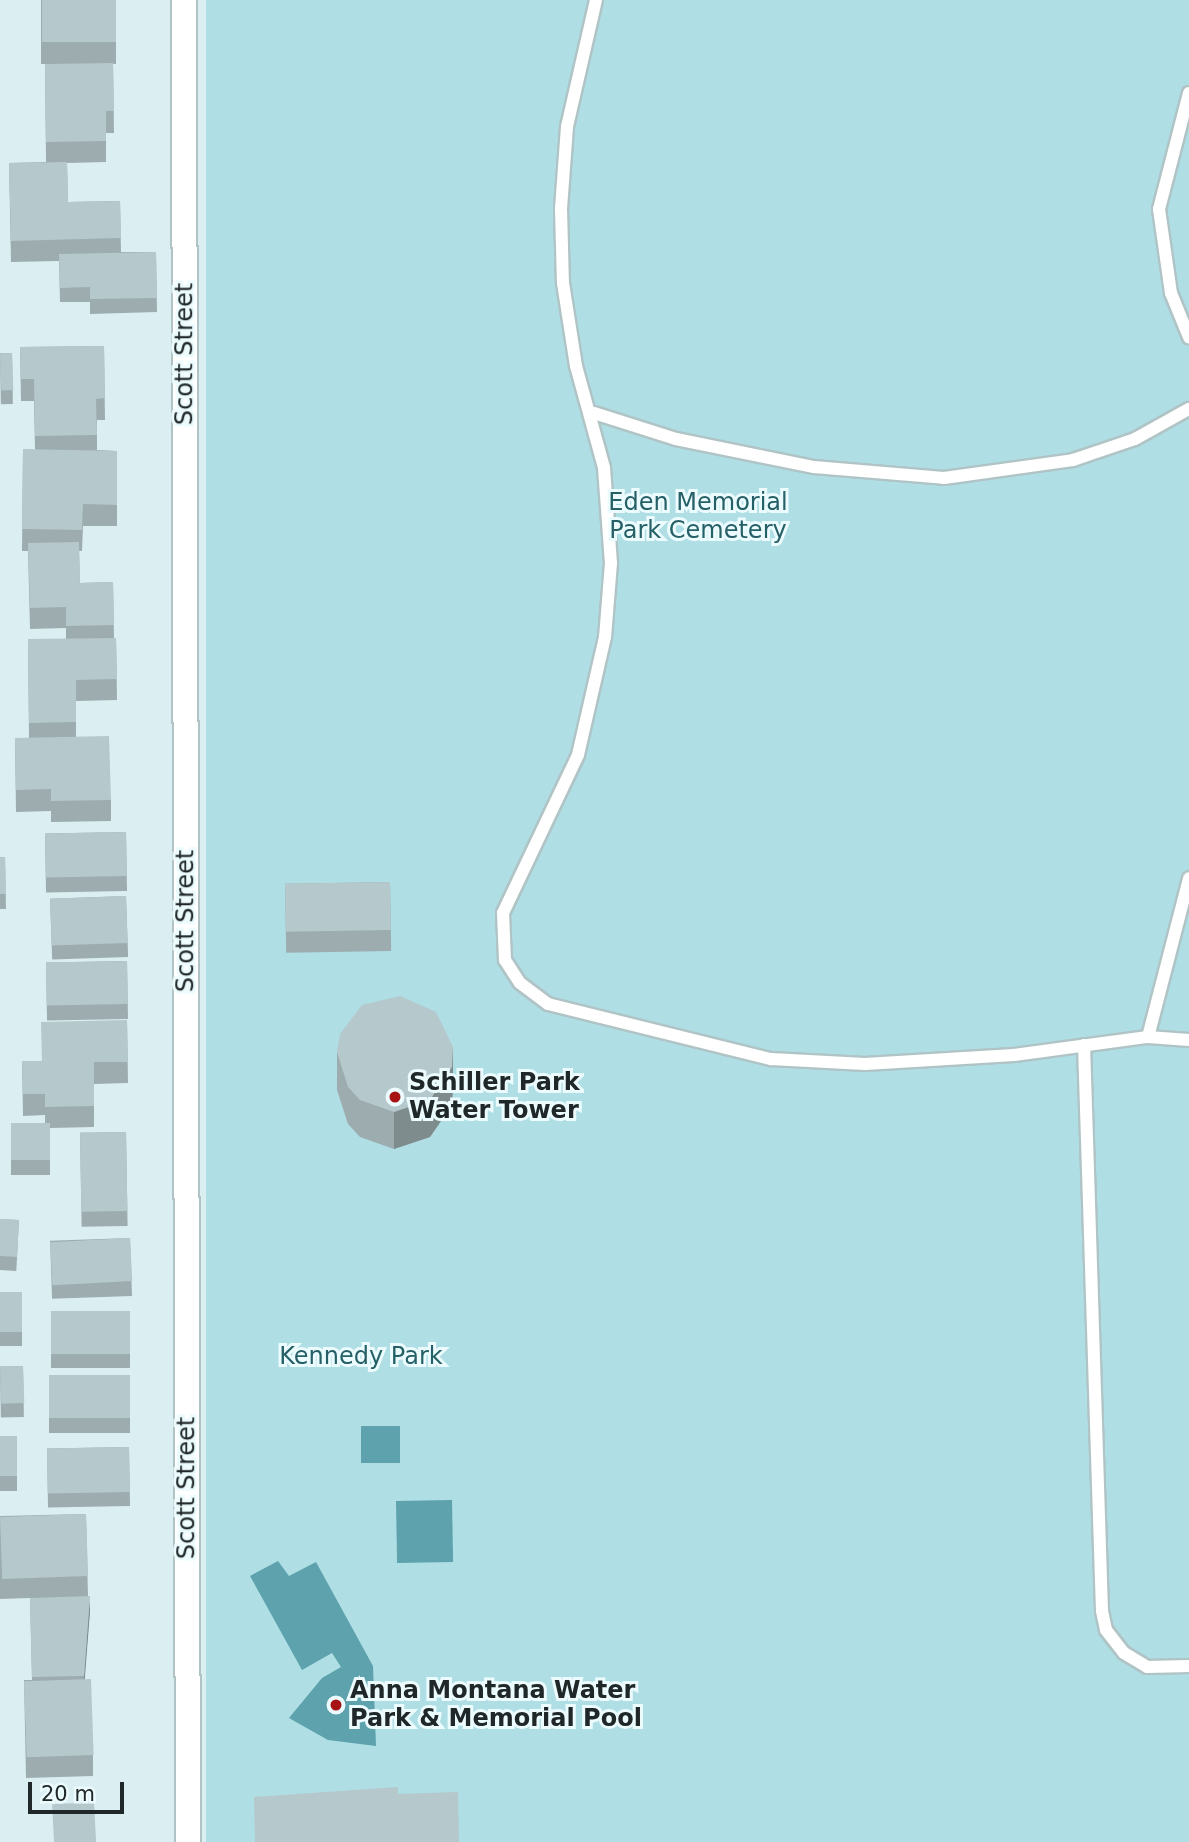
<!DOCTYPE html>
<html>
<head>
<meta charset="utf-8">
<style>
  body { margin:0 }
  #map { position:relative; width:1189px; height:1842px; overflow:hidden; background:#dbeff2; font-family:"DejaVu Sans",sans-serif }
  div>[style] { position:absolute }
  .green>* { inset:0; background:#afdee5; transform-origin:0 0 }
  .water>* { inset:0; background:#5da2ac; transform-origin:0 0 }
  .roads { filter:drop-shadow(2px 0 #b0c4c6) drop-shadow(-2px 0 #b0c4c6) drop-shadow(0 2px #b0c4c6) drop-shadow(0 -2px #b0c4c6) }
  .service>* { height:12px; margin:-6px; padding:0 6px; transform-origin:6px; border-radius:6px; background:#fff }
  .minor>* { height:24px; margin:-12px; padding:0 12px; transform-origin:12px; border-radius:12px; background:#fff }
  .wall>* { inset:0; background:#9cacaf; transform-origin:0 0 }
  .shaded-wall>* { inset:0; background:#7f8c8e }
  .building>* { inset:0; background:#b5c8cb; transform-origin:0 0 }
  .dots>* { width:19px; height:19px; translate:-50% -50%; box-sizing:border-box; border:4px solid #ecfcfe; border-radius:50% }
  span { translate:-50% -50%; white-space:nowrap; text-align:center; line-height:1.15; -webkit-text-stroke:6px #ecfcfe; paint-order:stroke }
  .street-label { font-size:24px; color:#202728 }
  .park-label { font-size:24px; color:#266067 }
  .poi-label { font-size:24px; color:#202728; font-weight:700 }
  .left { translate:0 -50%; text-align:left }
  .scale { position:absolute; left:28px; top:1782px; width:96px; height:32px; box-sizing:border-box; border:4px solid #202728; border-top:0; padding-left:9px; font-size:21px; line-height:24px; white-space:nowrap; color:#202728; -webkit-text-stroke:5px #ecfcfe; paint-order:stroke }
</style>
</head>
<body>
<div id="map">
  <div class="green">
    <div style="left:206px;top:0;width:983px;height:1842px"></div>
  </div>
  <div class="water">
    <div style="left:361px;top:1426px;width:39px;height:37px"></div>
    <div style="left:452px;top:1500px;width:62px;height:56px;rotate:89deg"></div>
    <div style="clip-path:polygon(278px 1561px,289px 1576px,316px 1562px,373px 1666px,376px 1746px,328px 1740px,289px 1718px,322px 1678px,341px 1667px,332px 1653px,302px 1670px,250px 1576px)"></div>
  </div>
  <div class="roads">
    <div class="service">
      <div style="left:596px;top:0;width:130px;rotate:102.9deg"></div>
      <div style="left:567px;top:127px;width:82px;rotate:94.2deg"></div>
      <div style="left:561px;top:209px;width:74px;rotate:88.5deg"></div>
      <div style="left:563px;top:283px;width:84px;rotate:81.1deg"></div>
      <div style="left:576px;top:366px;width:106px;rotate:74.6deg"></div>
      <div style="left:604px;top:468px;width:95px;rotate:85.8deg"></div>
      <div style="left:611px;top:563px;width:74px;rotate:94.6deg"></div>
      <div style="left:605px;top:637px;width:121px;rotate:102.9deg"></div>
      <div style="left:578px;top:755px;width:175px;rotate:115.4deg"></div>
      <div style="left:503px;top:913px;width:47px;rotate:87.6deg"></div>
      <div style="left:505px;top:960px;width:27px;rotate:57deg"></div>
      <div style="left:520px;top:983px;width:35px;rotate:37deg"></div>
      <div style="left:548px;top:1004px;width:230px;rotate:13.9deg"></div>
      <div style="left:771px;top:1059px;width:94px;rotate:3deg"></div>
      <div style="left:865px;top:1064px;width:149px;rotate:-3.5deg"></div>
      <div style="left:1014px;top:1055px;width:135px;rotate:-7.7deg"></div>
      <div style="left:1148px;top:1037px;width:41px;rotate:4.2deg"></div>
      <div style="left:1189px;top:93px;width:120px;rotate:104.5deg"></div>
      <div style="left:1159px;top:209px;width:85px;rotate:81.9deg"></div>
      <div style="left:1171px;top:293px;width:48px;rotate:67.8deg"></div>
      <div style="left:594px;top:413px;width:86px;rotate:17.6deg"></div>
      <div style="left:676px;top:439px;width:141px;rotate:11.5deg"></div>
      <div style="left:814px;top:467px;width:130px;rotate:4.8deg"></div>
      <div style="left:944px;top:478px;width:130px;rotate:-7.9deg"></div>
      <div style="left:1073px;top:460px;width:65px;rotate:-18.7deg"></div>
      <div style="left:1135px;top:439px;width:62px;rotate:-29.1deg"></div>
      <div style="left:1148px;top:1037px;width:164px;rotate:-75.5deg"></div>
      <div style="left:1084px;top:1045px;width:566px;rotate:88.18deg"></div>
      <div style="left:1102px;top:1611px;width:19px;rotate:78deg"></div>
      <div style="left:1106px;top:1630px;width:29px;rotate:52deg"></div>
      <div style="left:1124px;top:1653px;width:27px;rotate:31deg"></div>
      <div style="left:1147px;top:1667px;width:42px;rotate:-1.4deg"></div>
    </div>
    <div class="minor">
      <div style="left:184px;top:0;width:1842px;rotate:89.88deg"></div>
    </div>
  </div>
  <div class="wall">
    <div style="left:41px;top:0;width:75px;height:64px"></div>
    <div style="clip-path:polygon(113px 63px,114px 133px,106px 133px,106px 162px,67px 163px,68px 202px,120px 201px,121px 252px,156px 252px,157px 312px,90px 314px,90px 302px,60px 302px,59px 261px,11px 262px,9px 163px,46px 162px,45px 64px)"></div>
    <div style="clip-path:polygon(104px 346px,105px 420px,97px 420px,97px 450px,117px 451px,117px 526px,83px 526px,82px 551px,79px 551px,80px 583px,113px 582px,114px 638px,116px 638px,117px 700px,76px 701px,76px 737px,111px 800px,111px 821px,51px 822px,51px 811px,16px 812px,15px 738px,29px 738px,28px 639px,66px 639px,66px 628px,30px 629px,28px 551px,22px 551px,23px 449px,35px 450px,34px 401px,21px 401px,20px 347px)"></div>
    <div style="left:12px;top:353px;width:51px;height:12px;rotate:89deg"></div>
    <div style="left:126px;top:832px;width:59px;height:81px;rotate:89deg"></div>
    <div style="clip-path:polygon(0 857px,5px 857px,6px 909px,0 909px)"></div>
    <div style="left:390px;top:882px;width:69px;height:105px;rotate:89deg"></div>
    <div style="left:126px;top:896px;width:61px;height:76px;rotate:88deg"></div>
    <div style="left:127px;top:961px;width:58px;height:81px;rotate:89deg"></div>
    <div style="clip-path:polygon(127px 1020px,128px 1083px,94px 1084px,94px 1127px,50px 1128px,50px 1175px,11px 1175px,11px 1123px,45px 1123px,45px 1115px,23px 1116px,22px 1061px,41px 1061px)"></div>
    <div style="clip-path:polygon(337px 1052px,453px 1085px,452px 1105px,430px 1137px,394px 1149px,360px 1137px,348px 1124px,337px 1090px)"></div>
    <div style="left:126px;top:1132px;width:94px;height:46px;rotate:89deg"></div>
    <div style="left:0;top:1219px;width:19px;height:51px;rotate:3deg"></div>
    <div style="left:130px;top:1238px;width:58px;height:80px;rotate:88deg"></div>
    <div style="left:0;top:1292px;width:22px;height:54px"></div>
    <div style="left:130px;top:1311px;width:57px;height:79px;rotate:90deg"></div>
    <div style="left:23px;top:1366px;width:51px;height:23px;rotate:89deg"></div>
    <div style="left:130px;top:1375px;width:58px;height:81px;rotate:90deg"></div>
    <div style="left:0;top:1436px;width:17px;height:55px"></div>
    <div style="left:129px;top:1447px;width:59px;height:82px;rotate:89deg"></div>
    <div style="clip-path:polygon(86px 1514px,88px 1596px,90px 1611px,84px 1679px,93px 1755px,93px 1776px,26px 1778px,24px 1680px,32px 1680px,30px 1598px,0 1599px,0 1516px)"></div>
  </div>
  <div class="shaded-wall">
    <div style="clip-path:polygon(453px 1047px,453px 1085px,452px 1105px,430px 1137px,394px 1149px,394px 1112px)"></div>
    <div style="clip-path:polygon(90px 1596px,90px 1611px,84px 1690px,84px 1676px)"></div>
  </div>
  <div class="building">
    <div style="left:42px;top:0;width:74px;height:42px"></div>
    <div style="clip-path:polygon(113px 63px,114px 111px,106px 111px,106px 141px,46px 142px,45px 64px)"></div>
    <div style="clip-path:polygon(67px 162px,68px 202px,120px 201px,121px 238px,11px 241px,9px 163px)"></div>
    <div style="clip-path:polygon(156px 252px,157px 298px,90px 299px,90px 287px,60px 288px,59px 254px)"></div>
    <div style="clip-path:polygon(104px 346px,105px 398px,96px 399px,97px 435px,35px 436px,34px 379px,21px 379px,20px 347px)"></div>
    <div style="left:12px;top:353px;width:37px;height:12px;rotate:88deg"></div>
    <div style="clip-path:polygon(23px 449px,117px 451px,117px 505px,83px 504px,82px 530px,22px 529px)"></div>
    <div style="clip-path:polygon(79px 542px,80px 583px,113px 582px,114px 625px,66px 626px,66px 607px,30px 608px,28px 543px)"></div>
    <div style="clip-path:polygon(116px 638px,117px 679px,76px 680px,76px 722px,29px 723px,28px 639px)"></div>
    <div style="clip-path:polygon(109px 736px,111px 800px,51px 801px,51px 789px,16px 790px,15px 738px)"></div>
    <div style="left:126px;top:832px;width:44px;height:81px;rotate:89deg"></div>
    <div style="clip-path:polygon(0 857px,5px 857px,6px 894px,0 894px)"></div>
    <div style="left:390px;top:882px;width:48px;height:105px;rotate:89deg"></div>
    <div style="left:126px;top:896px;width:47px;height:76px;rotate:88deg"></div>
    <div style="left:127px;top:961px;width:43px;height:81px;rotate:89deg"></div>
    <div style="clip-path:polygon(400px 996px,436px 1012px,453px 1047px,452px 1067px,430px 1100px,394px 1112px,360px 1100px,348px 1087px,337px 1052px,340px 1034px,362px 1005px)"></div>
    <div style="clip-path:polygon(127px 1020px,128px 1062px,94px 1062px,94px 1106px,45px 1107px,45px 1094px,23px 1094px,22px 1061px,42px 1061px,41px 1022px)"></div>
    <div style="left:11px;top:1123px;width:39px;height:37px"></div>
    <div style="left:126px;top:1132px;width:79px;height:46px;rotate:89deg"></div>
    <div style="left:0;top:1219px;width:19px;height:37px;rotate:3deg"></div>
    <div style="left:130px;top:1238px;width:43px;height:80px;rotate:87deg"></div>
    <div style="left:0;top:1292px;width:22px;height:40px"></div>
    <div style="left:130px;top:1311px;width:43px;height:79px;rotate:90deg"></div>
    <div style="left:23px;top:1366px;width:37px;height:23px;rotate:88deg"></div>
    <div style="left:130px;top:1375px;width:43px;height:81px;rotate:90deg"></div>
    <div style="left:0;top:1436px;width:17px;height:40px"></div>
    <div style="left:129px;top:1447px;width:45px;height:82px;rotate:89deg"></div>
    <div style="left:86px;top:1514px;width:62px;height:86px;rotate:88deg"></div>
    <div style="clip-path:polygon(90px 1596px,84px 1676px,32px 1677px,30px 1598px)"></div>
    <div style="left:91px;top:1679px;width:76px;height:67px;rotate:88deg"></div>
    <div style="clip-path:polygon(398px 1787px,398px 1794px,458px 1792px,459px 1842px,255px 1842px,254px 1797px)"></div>
    <div style="left:94px;top:1802px;width:40px;height:42px;rotate:87deg"></div>
  </div>
  <div class="dots">
    <div style="left:395px;top:1097px;background:#a71315"></div>
    <div style="left:336px;top:1705px;background:#a71315"></div>
  </div>
  <div class="street-label">
    <span style="left:185px;top:354px;rotate:-90deg">Scott Street</span>
    <span style="left:186px;top:921px;rotate:-90deg">Scott Street</span>
    <span style="left:187px;top:1488px;rotate:-90deg">Scott Street</span>
  </div>
  <div class="park-label">
    <span style="left:698px;top:517px">Eden Memorial<br>Park Cemetery</span>
    <span style="left:361px;top:1357px">Kennedy Park</span>
  </div>
  <div class="poi-label">
    <span class="left" style="left:409px;top:1097px">Schiller Park<br>Water Tower</span>
    <span class="left" style="left:350px;top:1705px">Anna Montana Water<br>Park &amp; Memorial Pool</span>
  </div>
  <div class="scale">20 m</div>
</div>
</body>
</html>
